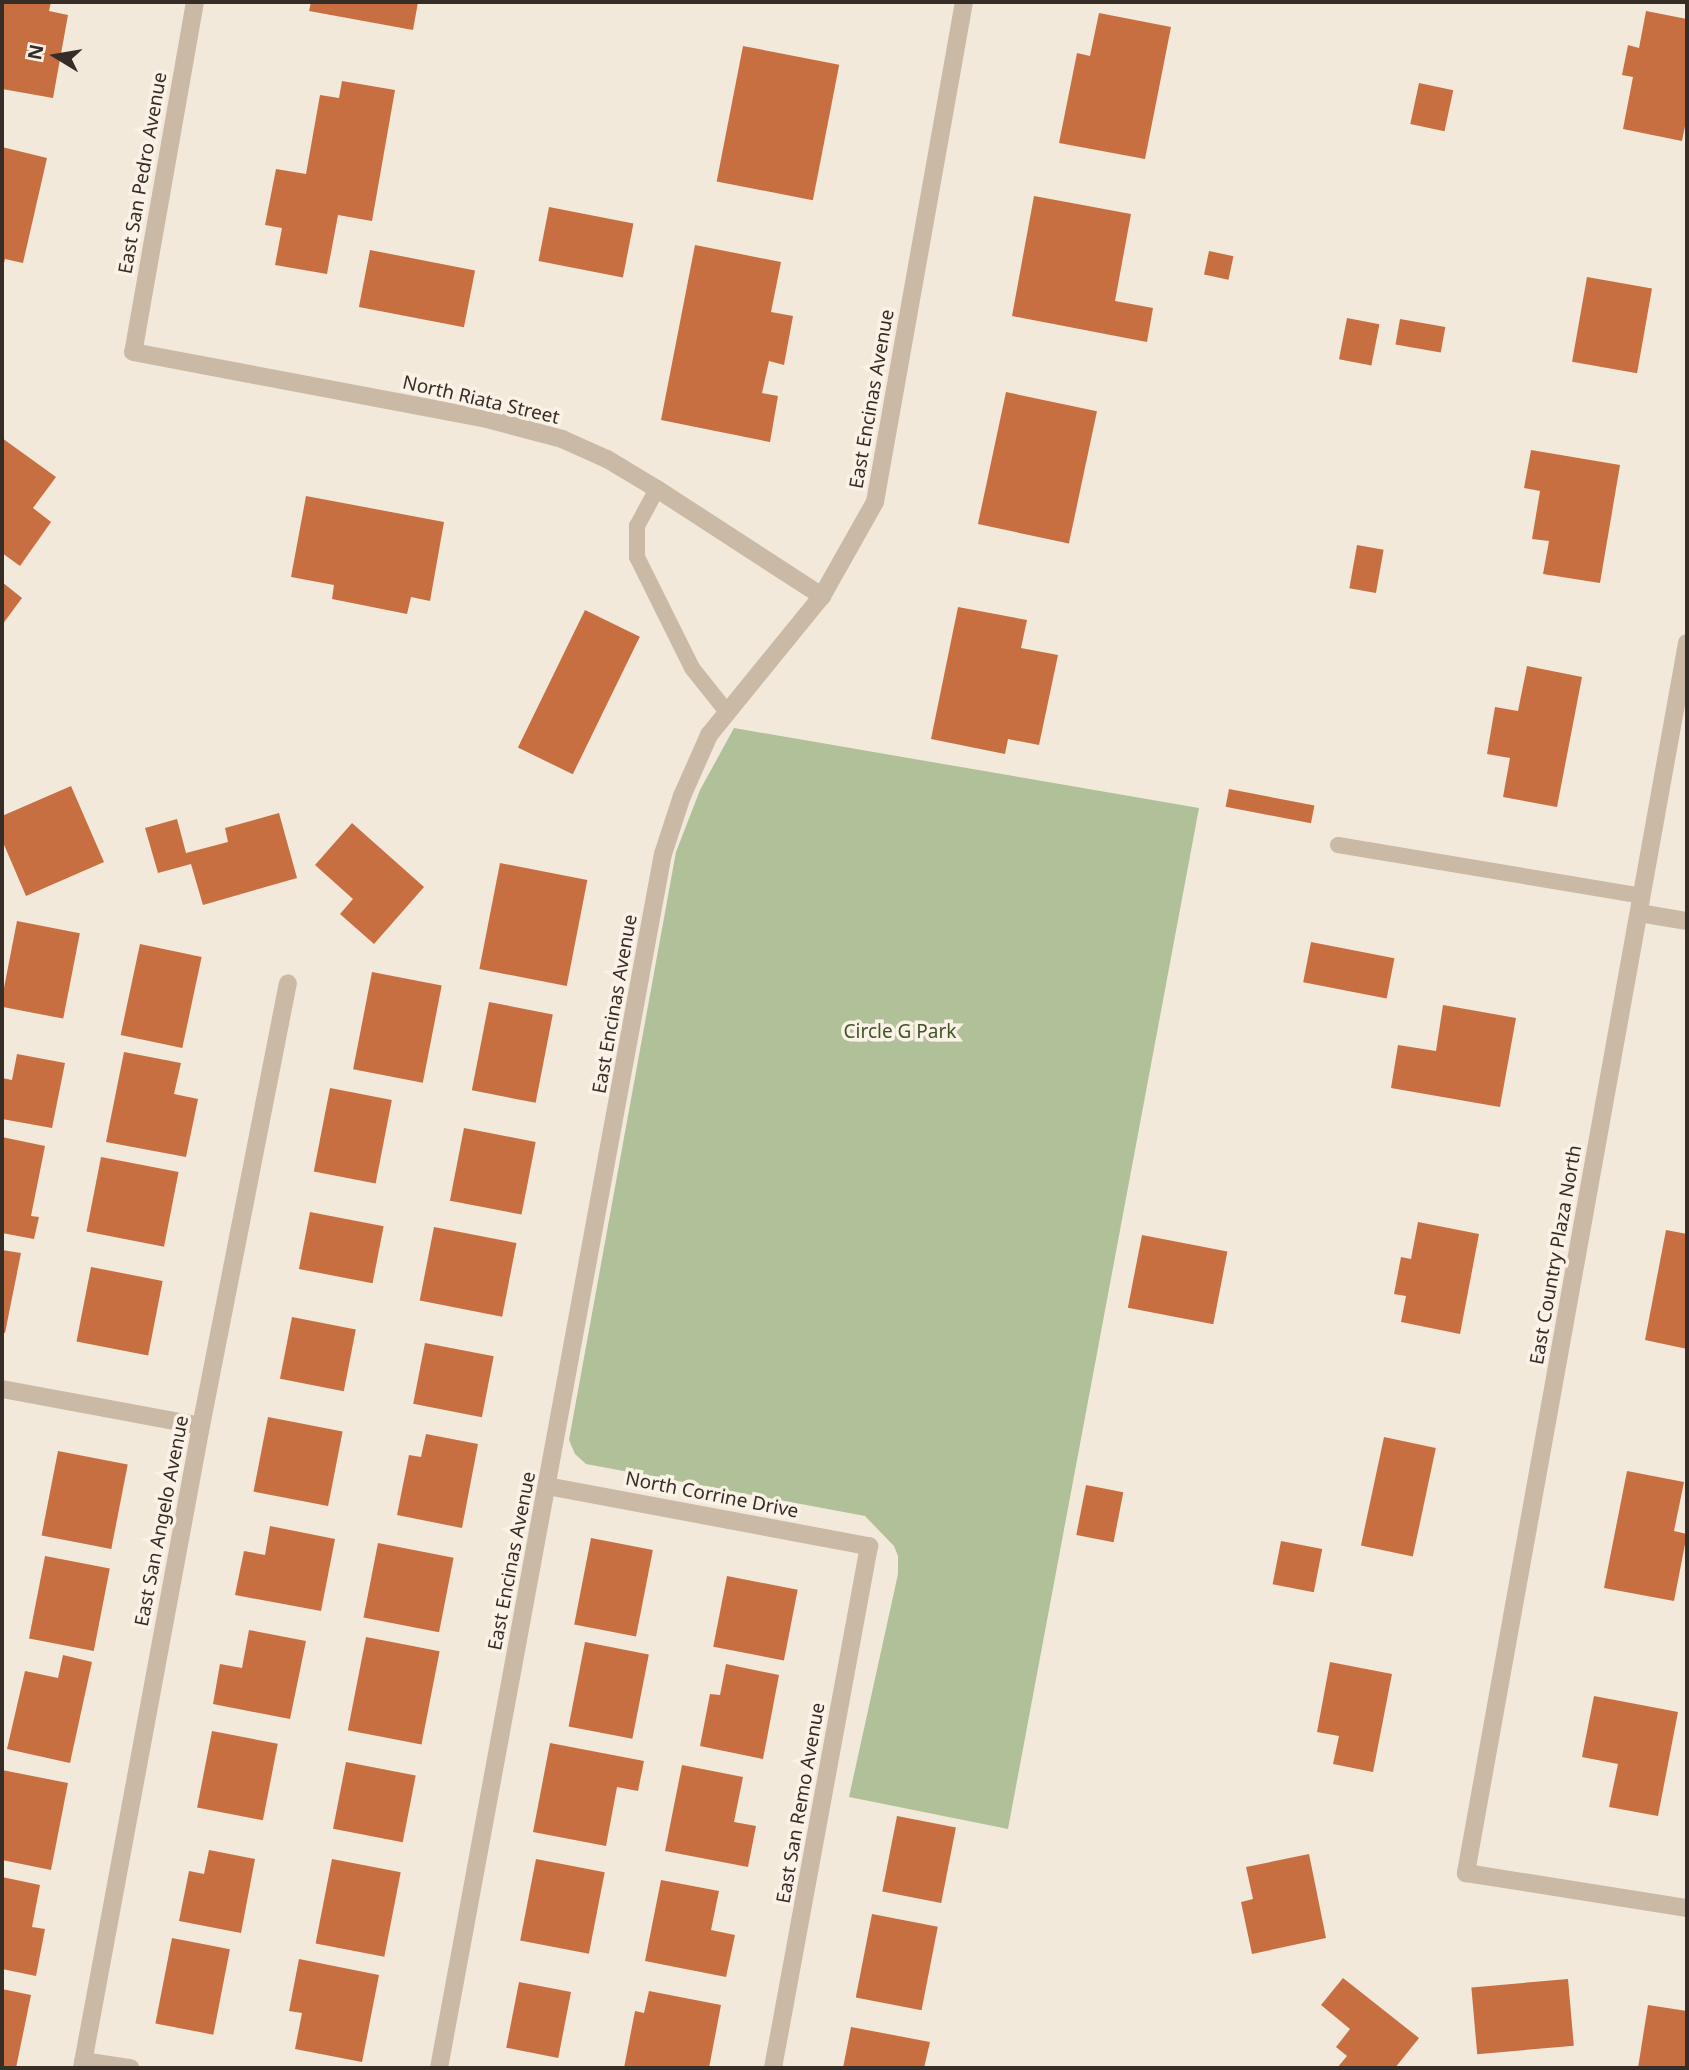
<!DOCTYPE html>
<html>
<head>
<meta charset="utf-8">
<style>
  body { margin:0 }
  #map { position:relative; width:1689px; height:2070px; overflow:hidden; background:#f2e9da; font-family:"Noto Sans",sans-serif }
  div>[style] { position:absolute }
  .green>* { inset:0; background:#b0c199 }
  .building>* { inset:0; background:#c86f41; transform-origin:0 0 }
  .service>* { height:16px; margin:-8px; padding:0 8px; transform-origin:8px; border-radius:8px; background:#cabaa5 }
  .minor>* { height:18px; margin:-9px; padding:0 9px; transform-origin:9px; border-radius:9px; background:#cabaa5 }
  span { translate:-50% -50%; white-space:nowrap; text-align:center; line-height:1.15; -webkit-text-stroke:7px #faf2e6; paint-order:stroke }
  .street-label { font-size:19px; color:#362d27 }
  .park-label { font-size:19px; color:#41542a }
  .frame { position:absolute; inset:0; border:4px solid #362d27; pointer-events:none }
  .north { position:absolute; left:21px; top:21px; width:70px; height:70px; -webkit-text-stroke:5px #faf2e6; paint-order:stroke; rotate:281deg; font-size:19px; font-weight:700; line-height:28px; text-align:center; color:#362d27 }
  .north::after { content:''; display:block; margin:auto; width:24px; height:32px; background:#362d27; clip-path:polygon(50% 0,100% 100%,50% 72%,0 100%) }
</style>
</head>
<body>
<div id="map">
  <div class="green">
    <div style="clip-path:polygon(734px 728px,1199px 808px,1008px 1829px,849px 1797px,898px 1574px,898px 1556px,894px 1546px,865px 1516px,586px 1464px,575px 1454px,569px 1440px,676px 852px,700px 790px)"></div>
  </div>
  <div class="building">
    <div style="clip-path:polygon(2px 2px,51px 2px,49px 11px,68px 15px,53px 98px,2px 89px)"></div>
    <div style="clip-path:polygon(311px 2px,418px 2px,413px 30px,309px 11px)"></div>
    <div style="clip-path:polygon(1646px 11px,1687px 19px,1687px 116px,1682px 141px,1623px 129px,1633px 77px,1622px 75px,1628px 45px,1639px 48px)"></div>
    <div style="clip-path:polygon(1099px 13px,1171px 27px,1145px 159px,1059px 143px,1077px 53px,1090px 56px)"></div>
    <div style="left:743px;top:46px;width:98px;height:138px;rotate:11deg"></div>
    <div style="clip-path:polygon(342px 81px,395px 90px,372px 221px,338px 215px,327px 274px,275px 265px,282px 228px,265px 225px,276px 169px,306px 174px,320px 95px,339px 98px)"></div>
    <div style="left:1419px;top:83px;width:35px;height:42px;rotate:12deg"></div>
    <div style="clip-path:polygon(2px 147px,47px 158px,23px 263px,5px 259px,3px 267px)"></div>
    <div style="clip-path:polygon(1034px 196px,1131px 214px,1115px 301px,1153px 308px,1147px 342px,1012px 316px)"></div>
    <div style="left:549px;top:207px;width:86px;height:55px;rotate:11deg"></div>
    <div style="clip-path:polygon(695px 245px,781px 262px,771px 312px,793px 316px,784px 365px,769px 361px,762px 393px,778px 396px,770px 442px,661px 420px)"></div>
    <div style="left:370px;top:250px;width:107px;height:58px;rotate:11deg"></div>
    <div style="left:1209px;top:251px;width:25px;height:24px;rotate:12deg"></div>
    <div style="left:1587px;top:277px;width:66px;height:86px;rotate:10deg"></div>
    <div style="left:1347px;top:318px;width:33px;height:42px;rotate:11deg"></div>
    <div style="left:1400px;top:319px;width:46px;height:26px;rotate:10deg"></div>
    <div style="left:1006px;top:392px;width:93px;height:135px;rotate:12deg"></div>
    <div style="clip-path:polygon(2px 438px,56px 477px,33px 508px,51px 522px,20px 566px,2px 553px)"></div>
    <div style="clip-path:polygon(1531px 450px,1620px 465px,1600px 583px,1543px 574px,1549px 541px,1532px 539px,1540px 491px,1524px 488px)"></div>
    <div style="clip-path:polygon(306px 496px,444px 522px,430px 601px,411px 597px,407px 614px,332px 599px,334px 585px,291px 577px)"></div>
    <div style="left:1357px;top:545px;width:27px;height:44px;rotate:10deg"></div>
    <div style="clip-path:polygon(2px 582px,22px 598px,2px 625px)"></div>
    <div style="clip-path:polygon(958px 607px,1027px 620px,1021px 648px,1058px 655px,1039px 745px,1008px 739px,1005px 754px,931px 739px)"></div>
    <div style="left:585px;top:610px;width:61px;height:153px;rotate:26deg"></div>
    <div style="clip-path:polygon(1527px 666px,1582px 677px,1557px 807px,1503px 797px,1510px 758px,1487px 754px,1495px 707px,1518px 711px)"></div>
    <div style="clip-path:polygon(71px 786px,104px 862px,26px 896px,2px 840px,2px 816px)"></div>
    <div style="left:1229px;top:789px;width:87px;height:18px;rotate:11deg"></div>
    <div style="clip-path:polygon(279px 813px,297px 878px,203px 905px,191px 864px,158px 873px,145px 828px,177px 819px,186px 853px,228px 842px,225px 828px)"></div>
    <div style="clip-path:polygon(352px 823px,424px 887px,374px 944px,340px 914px,353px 899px,315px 865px)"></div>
    <div style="left:500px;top:863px;width:89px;height:108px;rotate:11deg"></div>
    <div style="left:17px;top:921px;width:64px;height:87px;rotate:11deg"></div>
    <div style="left:1311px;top:942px;width:85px;height:41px;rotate:11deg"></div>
    <div style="left:140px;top:944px;width:63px;height:93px;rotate:12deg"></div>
    <div style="left:372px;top:972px;width:71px;height:99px;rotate:11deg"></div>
    <div style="left:489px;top:1002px;width:65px;height:90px;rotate:11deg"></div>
    <div style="clip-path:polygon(1443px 1005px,1516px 1018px,1500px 1107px,1391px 1088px,1398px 1045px,1436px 1051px)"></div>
    <div style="clip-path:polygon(124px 1052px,181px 1063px,174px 1094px,198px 1099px,186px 1157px,106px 1142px)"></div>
    <div style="clip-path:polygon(17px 1054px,65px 1063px,52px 1128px,2px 1119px,2px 1078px,12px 1080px)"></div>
    <div style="left:330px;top:1088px;width:63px;height:85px;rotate:11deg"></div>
    <div style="left:464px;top:1128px;width:73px;height:74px;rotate:11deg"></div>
    <div style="clip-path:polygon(2px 1137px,45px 1146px,31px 1216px,39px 1217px,34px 1239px,2px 1233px)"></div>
    <div style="left:101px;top:1157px;width:79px;height:76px;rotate:11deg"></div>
    <div style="left:310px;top:1212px;width:75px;height:58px;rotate:11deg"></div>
    <div style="clip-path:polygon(1418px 1222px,1479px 1234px,1460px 1334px,1401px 1322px,1406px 1296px,1394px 1294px,1401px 1257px,1411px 1259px)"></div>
    <div style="left:434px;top:1227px;width:84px;height:75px;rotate:11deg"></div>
    <div style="clip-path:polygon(1666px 1230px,1687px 1234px,1687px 1349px,1645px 1340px)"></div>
    <div style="left:1142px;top:1235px;width:87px;height:74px;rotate:11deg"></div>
    <div style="clip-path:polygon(2px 1250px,21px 1253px,5px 1333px,2px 1332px)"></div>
    <div style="left:91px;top:1267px;width:73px;height:76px;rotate:11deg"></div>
    <div style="left:292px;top:1317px;width:65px;height:63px;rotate:11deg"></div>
    <div style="left:425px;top:1343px;width:70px;height:62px;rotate:11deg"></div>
    <div style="left:268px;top:1417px;width:76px;height:76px;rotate:11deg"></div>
    <div style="clip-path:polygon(426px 1434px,478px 1444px,462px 1528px,397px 1515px,409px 1455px,421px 1457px)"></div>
    <div style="left:1384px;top:1437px;width:53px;height:111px;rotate:12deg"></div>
    <div style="left:58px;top:1451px;width:71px;height:86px;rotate:11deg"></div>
    <div style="clip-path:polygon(1627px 1471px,1684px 1482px,1674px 1531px,1687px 1534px,1674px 1601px,1604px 1588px)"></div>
    <div style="left:1086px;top:1485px;width:38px;height:51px;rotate:11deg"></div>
    <div style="clip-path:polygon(270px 1526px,335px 1539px,321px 1611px,235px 1595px,244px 1551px,265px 1555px)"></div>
    <div style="left:591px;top:1538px;width:63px;height:88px;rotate:11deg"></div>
    <div style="left:1281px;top:1541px;width:42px;height:44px;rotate:11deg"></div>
    <div style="left:378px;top:1543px;width:77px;height:76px;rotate:11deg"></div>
    <div style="left:45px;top:1556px;width:66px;height:84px;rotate:11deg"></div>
    <div style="left:727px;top:1576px;width:72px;height:72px;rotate:11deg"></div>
    <div style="clip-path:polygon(249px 1630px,306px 1641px,290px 1719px,213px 1704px,220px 1664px,242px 1668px)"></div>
    <div style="left:366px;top:1637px;width:75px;height:95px;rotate:11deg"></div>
    <div style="left:585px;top:1642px;width:65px;height:86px;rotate:11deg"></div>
    <div style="clip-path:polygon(63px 1655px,92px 1662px,70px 1763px,7px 1749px,25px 1671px,58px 1678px)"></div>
    <div style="clip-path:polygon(1330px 1662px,1392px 1674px,1373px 1772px,1333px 1764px,1339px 1736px,1317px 1732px)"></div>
    <div style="clip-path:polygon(726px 1664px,779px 1675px,763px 1759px,700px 1746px,710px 1694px,720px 1695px)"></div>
    <div style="clip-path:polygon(1594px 1696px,1678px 1712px,1658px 1816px,1609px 1807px,1618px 1764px,1582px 1757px)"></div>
    <div style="left:212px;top:1731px;width:67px;height:78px;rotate:11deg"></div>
    <div style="clip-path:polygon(550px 1743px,644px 1761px,638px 1791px,617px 1787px,606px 1846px,533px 1832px)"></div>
    <div style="left:346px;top:1762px;width:71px;height:68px;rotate:11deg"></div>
    <div style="clip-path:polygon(682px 1765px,743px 1777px,734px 1822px,756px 1826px,748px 1867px,665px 1851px)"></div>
    <div style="clip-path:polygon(2px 1770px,68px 1783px,51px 1870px,2px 1860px)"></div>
    <div style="left:897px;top:1816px;width:60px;height:77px;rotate:11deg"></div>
    <div style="clip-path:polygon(209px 1850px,255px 1859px,241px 1933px,179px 1921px,189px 1871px,204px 1874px)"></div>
    <div style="clip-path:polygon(1309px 1854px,1326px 1938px,1252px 1954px,1241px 1902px,1253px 1899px,1246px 1867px)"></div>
    <div style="left:332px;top:1859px;width:70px;height:86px;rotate:11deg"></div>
    <div style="left:536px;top:1859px;width:70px;height:83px;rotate:11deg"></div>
    <div style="clip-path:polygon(2px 1877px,40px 1885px,32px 1927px,45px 1929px,36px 1976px,2px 1969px)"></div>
    <div style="clip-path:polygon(661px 1880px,719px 1891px,711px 1930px,735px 1935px,726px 1977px,645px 1961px)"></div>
    <div style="left:872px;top:1914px;width:67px;height:85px;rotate:11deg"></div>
    <div style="left:172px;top:1938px;width:59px;height:87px;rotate:11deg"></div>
    <div style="clip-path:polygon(299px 1959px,379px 1975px,362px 2062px,295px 2049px,302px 2013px,289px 2011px)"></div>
    <div style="clip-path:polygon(1343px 1978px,1419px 2038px,1395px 2068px,1337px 2068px,1347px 2056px,1336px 2047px,1350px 2029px,1321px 2005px)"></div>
    <div style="left:1568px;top:1979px;width:67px;height:97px;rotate:85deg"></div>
    <div style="left:519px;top:1982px;width:53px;height:67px;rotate:11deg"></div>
    <div style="clip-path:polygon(2px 1989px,31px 1995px,16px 2068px,2px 2068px)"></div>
    <div style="clip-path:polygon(649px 1991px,721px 2005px,709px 2068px,624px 2068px,635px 2011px,644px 2013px)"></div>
    <div style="clip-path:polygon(1648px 2005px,1687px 2011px,1687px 2068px,1638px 2068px)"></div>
    <div style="clip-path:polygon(851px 2027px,930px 2042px,924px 2068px,843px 2068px)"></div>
  </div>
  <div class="service">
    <div style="left:657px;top:489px;width:42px;rotate:118.4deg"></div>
    <div style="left:637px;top:526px;width:31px;rotate:90deg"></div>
    <div style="left:637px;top:557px;width:124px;rotate:63.6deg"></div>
    <div style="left:692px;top:668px;width:56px;rotate:51.5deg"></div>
    <div style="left:1338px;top:845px;width:308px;rotate:9.5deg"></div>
  </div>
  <div class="minor">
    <div style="left:195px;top:2px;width:355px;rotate:100deg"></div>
    <div style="left:133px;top:352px;width:360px;rotate:10.7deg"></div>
    <div style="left:487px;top:419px;width:78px;rotate:14.9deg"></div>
    <div style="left:562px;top:439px;width:49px;rotate:24deg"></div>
    <div style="left:607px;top:459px;width:58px;rotate:31deg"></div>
    <div style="left:657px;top:489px;width:197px;rotate:33deg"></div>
    <div style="left:1687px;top:643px;width:1250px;rotate:100.19deg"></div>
    <div style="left:1466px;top:1873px;width:224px;rotate:9deg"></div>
    <div style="left:1639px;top:913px;width:49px;rotate:9.5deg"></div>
    <div style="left:2px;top:1389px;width:202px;rotate:10.5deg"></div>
    <div style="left:547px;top:1486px;width:328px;rotate:10.6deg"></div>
    <div style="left:869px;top:1546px;width:531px;rotate:100.42deg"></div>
    <div style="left:83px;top:2061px;width:48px;rotate:8.5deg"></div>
    <div style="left:82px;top:2068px;width:653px;rotate:-79.5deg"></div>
    <div style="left:201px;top:1426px;width:451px;rotate:-78.9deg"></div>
    <div style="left:439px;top:2068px;width:1234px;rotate:-79.55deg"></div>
    <div style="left:663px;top:854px;width:61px;rotate:-71.9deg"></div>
    <div style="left:682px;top:796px;width:67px;rotate:-66.1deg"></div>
    <div style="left:709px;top:735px;width:179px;rotate:-50.9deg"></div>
    <div style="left:822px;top:596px;width:108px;rotate:-60.6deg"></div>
    <div style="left:875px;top:502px;width:508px;rotate:-79.91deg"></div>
  </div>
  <div class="street-label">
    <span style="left:143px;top:173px;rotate:-80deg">East San Pedro Avenue</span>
    <span style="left:872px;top:399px;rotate:-80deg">East Encinas Avenue</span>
    <span style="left:481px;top:400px;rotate:13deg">North Riata Street</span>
    <span style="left:615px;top:1004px;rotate:-80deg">East Encinas Avenue</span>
    <span style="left:1556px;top:1255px;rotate:-80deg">East Country Plaza North</span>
    <span style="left:712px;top:1495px;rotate:11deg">North Corrine Drive</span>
    <span style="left:162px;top:1521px;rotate:-79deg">East San Angelo Avenue</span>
    <span style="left:512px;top:1561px;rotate:-79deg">East Encinas Avenue</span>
    <span style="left:801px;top:1803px;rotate:-80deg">East San Remo Avenue</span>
  </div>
  <div class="park-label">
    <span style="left:900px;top:1032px">Circle G Park</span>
  </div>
  <div class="frame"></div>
  <div class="north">N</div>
</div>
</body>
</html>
